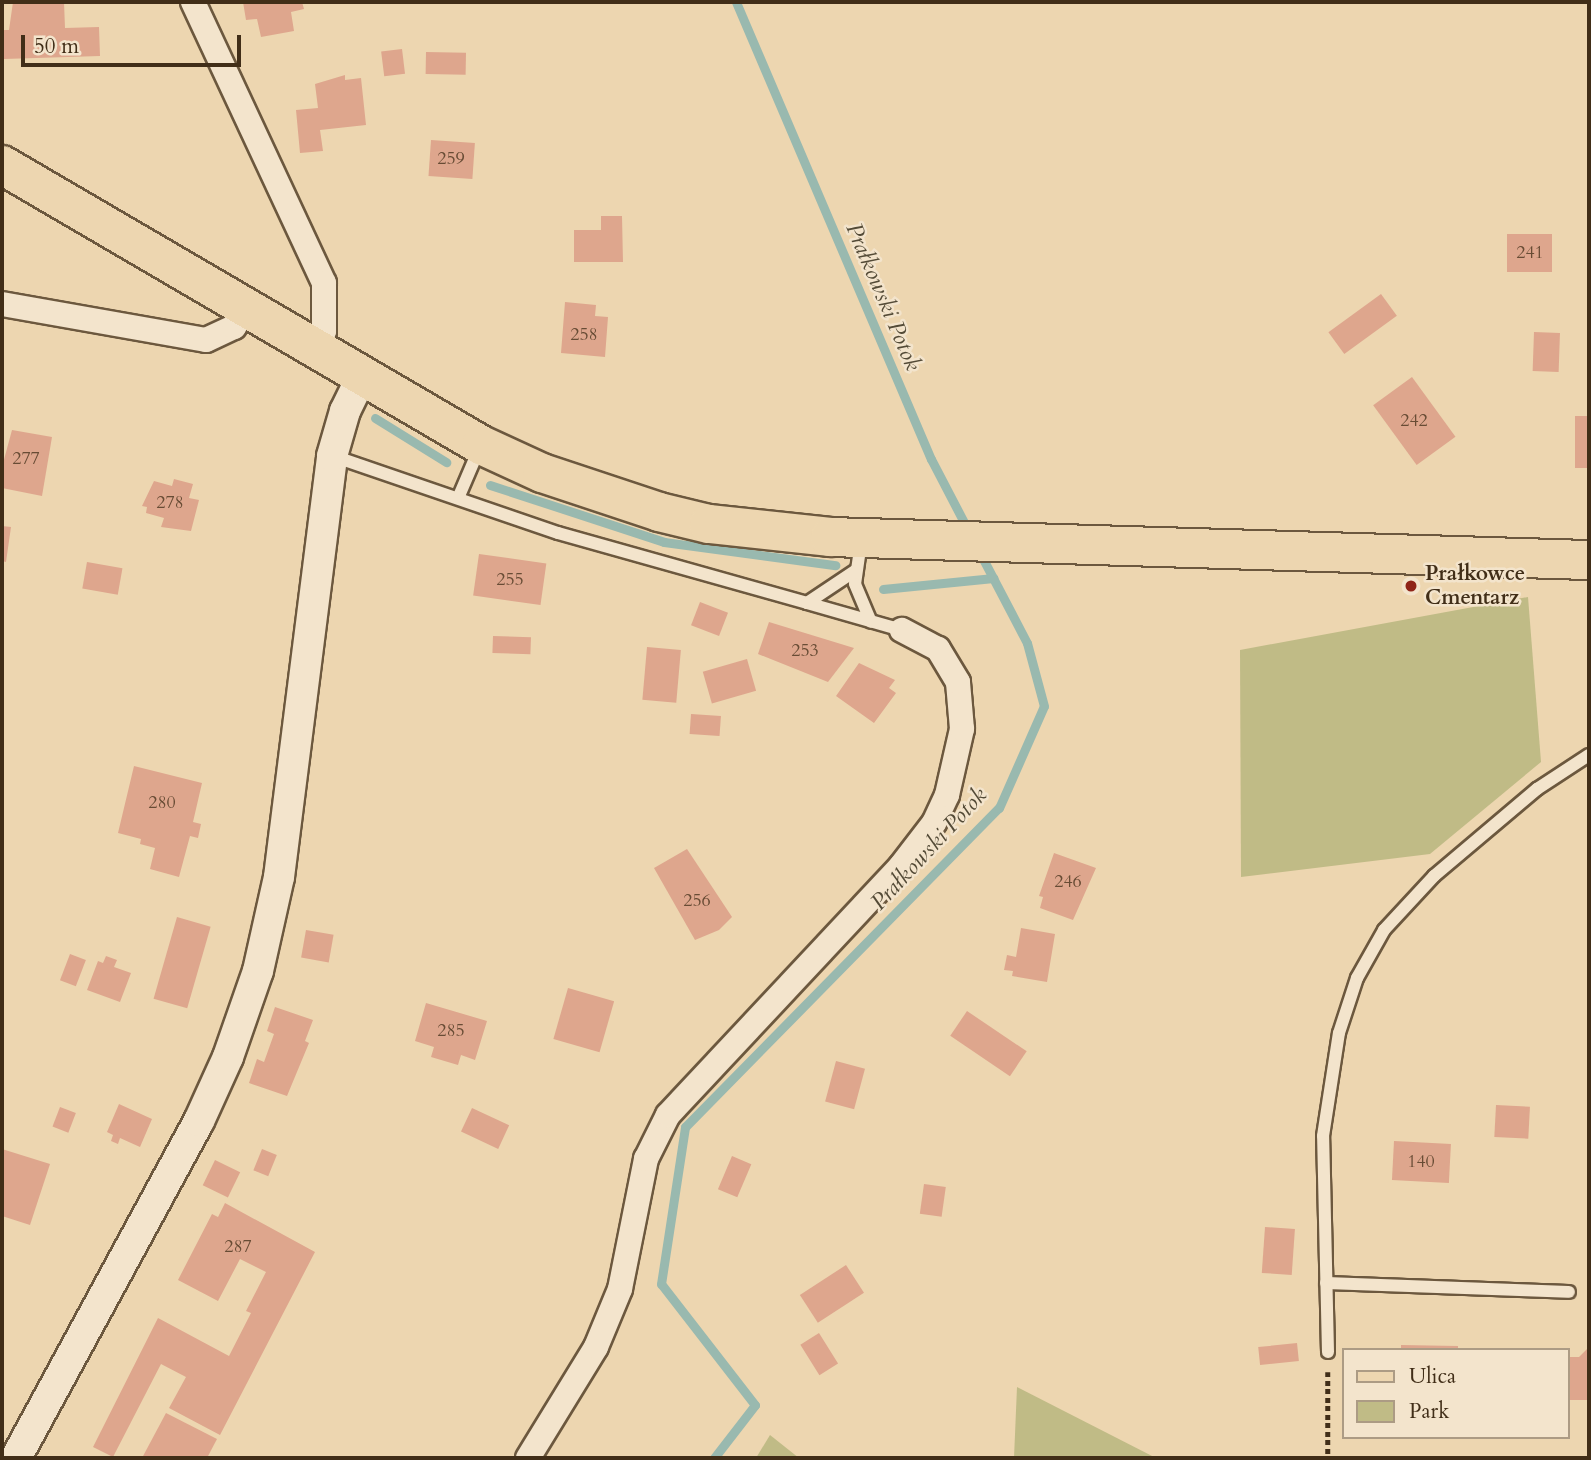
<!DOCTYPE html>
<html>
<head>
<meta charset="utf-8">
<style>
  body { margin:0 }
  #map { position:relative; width:1591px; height:1460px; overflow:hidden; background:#edd6b0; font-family:Cardo,serif }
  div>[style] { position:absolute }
  .green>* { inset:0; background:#c0bb86 }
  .stream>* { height:9px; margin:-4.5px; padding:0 4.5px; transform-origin:4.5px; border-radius:4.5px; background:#99b9af }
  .building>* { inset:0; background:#dea68d; transform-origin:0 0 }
  .path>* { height:4.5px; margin-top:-2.25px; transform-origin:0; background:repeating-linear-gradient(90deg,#412e18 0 5px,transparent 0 8.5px) }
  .roads { filter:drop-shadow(2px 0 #6c583e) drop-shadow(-2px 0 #6c583e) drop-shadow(0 2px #6c583e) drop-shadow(0 -2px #6c583e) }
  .service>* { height:12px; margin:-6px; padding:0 6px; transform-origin:6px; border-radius:6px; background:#f3e4cc }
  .minor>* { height:24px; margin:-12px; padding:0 12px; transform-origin:12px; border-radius:12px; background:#f3e4cc }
  .tertiary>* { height:30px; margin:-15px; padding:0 15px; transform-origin:15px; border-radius:15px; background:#f3e4cc }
  .primary>* { height:38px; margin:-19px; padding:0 19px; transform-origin:19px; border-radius:19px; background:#edd6b0 }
  .dots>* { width:19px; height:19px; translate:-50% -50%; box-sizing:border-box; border:4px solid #f3e4cc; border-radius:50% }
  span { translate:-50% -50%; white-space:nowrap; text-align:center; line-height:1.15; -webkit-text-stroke:5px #f3e4cc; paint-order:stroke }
  .number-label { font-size:18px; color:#684c35 }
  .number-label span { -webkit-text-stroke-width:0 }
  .poi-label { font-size:21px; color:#412e18; font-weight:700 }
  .left { translate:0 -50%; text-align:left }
  .water-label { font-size:23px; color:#534a36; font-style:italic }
  .frame { position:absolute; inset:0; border:4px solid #412e18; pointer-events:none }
  .legend { position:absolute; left:1342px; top:1348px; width:228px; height:91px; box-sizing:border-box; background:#f3e4cc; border:2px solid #ac9b84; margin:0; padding:9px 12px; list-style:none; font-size:21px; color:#412e18 }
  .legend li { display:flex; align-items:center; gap:14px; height:35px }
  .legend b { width:35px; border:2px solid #ac9b84 }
  .scale { position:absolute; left:21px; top:35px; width:220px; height:32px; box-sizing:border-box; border:4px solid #412e18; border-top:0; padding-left:9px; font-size:21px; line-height:24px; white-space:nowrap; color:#412e18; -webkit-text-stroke:5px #f3e4cc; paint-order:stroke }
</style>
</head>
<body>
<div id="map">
  <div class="green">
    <div style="clip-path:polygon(1528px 597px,1541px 762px,1430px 854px,1241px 877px,1240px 650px)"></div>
    <div style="clip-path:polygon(1017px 1387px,1156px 1458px,1014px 1458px)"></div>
    <div style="clip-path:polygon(770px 1435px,799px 1458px,756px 1458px)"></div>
  </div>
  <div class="stream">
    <div style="left:736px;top:2px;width:497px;rotate:66.9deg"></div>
    <div style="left:931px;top:459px;width:82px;rotate:62.5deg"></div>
    <div style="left:375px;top:418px;width:84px;rotate:31.8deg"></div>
    <div style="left:490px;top:485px;width:183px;rotate:18.1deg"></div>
    <div style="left:664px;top:542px;width:173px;rotate:7.7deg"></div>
    <div style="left:883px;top:589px;width:111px;rotate:-5.7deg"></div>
    <div style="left:714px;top:1458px;width:67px;rotate:-52.3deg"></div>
    <div style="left:755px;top:1405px;width:153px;rotate:-127.8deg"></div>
    <div style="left:661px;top:1284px;width:159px;rotate:-81.3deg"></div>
    <div style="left:685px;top:1127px;width:448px;rotate:-45.5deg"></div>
    <div style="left:999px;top:808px;width:111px;rotate:-66.2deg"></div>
    <div style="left:1044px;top:706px;width:65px;rotate:-105.1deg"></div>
    <div style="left:1027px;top:643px;width:104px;rotate:-117.6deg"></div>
  </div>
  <div class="building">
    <div style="clip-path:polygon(13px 2px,64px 2px,65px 28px,99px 27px,100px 56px,4px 59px,3px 30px,9px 30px)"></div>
    <div style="clip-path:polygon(243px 2px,302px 2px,304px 9px,291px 12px,294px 31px,261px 37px,257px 19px,246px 20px)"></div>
    <div style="left:402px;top:49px;width:25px;height:21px;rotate:83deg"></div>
    <div style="left:426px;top:52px;width:40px;height:22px;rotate:1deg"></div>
    <div style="clip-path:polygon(345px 75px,345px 80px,361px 78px,366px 125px,320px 130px,323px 151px,300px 153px,296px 110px,318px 108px,315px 84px)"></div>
    <div style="left:431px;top:140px;width:44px;height:36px;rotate:4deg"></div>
    <div style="clip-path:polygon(601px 216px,622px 216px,623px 262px,574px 262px,574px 230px,601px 230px)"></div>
    <div style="left:1507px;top:234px;width:45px;height:38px"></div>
    <div style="left:1381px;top:294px;width:27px;height:65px;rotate:54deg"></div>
    <div style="clip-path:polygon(565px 302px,596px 305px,595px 316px,608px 317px,605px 357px,561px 353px)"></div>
    <div style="left:1534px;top:332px;width:26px;height:39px;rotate:2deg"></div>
    <div style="left:1412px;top:377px;width:74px;height:48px;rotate:54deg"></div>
    <div style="left:1575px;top:416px;width:14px;height:52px"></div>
    <div style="clip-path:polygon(12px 430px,52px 437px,42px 496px,2px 488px,2px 467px)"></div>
    <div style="clip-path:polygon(174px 479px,193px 484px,189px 498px,199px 500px,191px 531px,161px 527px,164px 518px,146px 513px,147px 507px,142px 506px,154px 481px,172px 486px)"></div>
    <div style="clip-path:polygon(2px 526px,11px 527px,6px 562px,2px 561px)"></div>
    <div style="left:479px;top:554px;width:68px;height:42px;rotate:8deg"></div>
    <div style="left:87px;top:562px;width:36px;height:27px;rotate:10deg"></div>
    <div style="left:700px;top:602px;width:30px;height:25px;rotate:21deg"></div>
    <div style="clip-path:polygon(769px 622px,854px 648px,828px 682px,758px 654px)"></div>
    <div style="left:493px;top:636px;width:38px;height:17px;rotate:2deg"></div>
    <div style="left:647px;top:647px;width:34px;height:53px;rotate:5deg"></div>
    <div style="left:747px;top:659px;width:33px;height:46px;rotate:74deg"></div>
    <div style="clip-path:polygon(859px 663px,895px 680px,889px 688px,896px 693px,874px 723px,836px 696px)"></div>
    <div style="left:691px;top:714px;width:30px;height:20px;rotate:4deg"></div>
    <div style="clip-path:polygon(134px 766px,202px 783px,193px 822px,201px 824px,198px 838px,190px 836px,179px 877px,150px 869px,155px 848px,140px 844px,141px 839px,118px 833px)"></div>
    <div style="clip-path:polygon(687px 849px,732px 917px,719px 930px,695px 940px,654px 868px)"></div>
    <div style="clip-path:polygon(1054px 853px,1096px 868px,1073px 920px,1040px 908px,1043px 897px,1039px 896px)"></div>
    <div style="left:177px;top:917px;width:35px;height:85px;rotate:16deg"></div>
    <div style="clip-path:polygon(1021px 928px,1055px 934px,1047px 982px,1012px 976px,1013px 971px,1004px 970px,1007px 955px,1016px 957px)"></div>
    <div style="left:306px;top:930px;width:28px;height:28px;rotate:10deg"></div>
    <div style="left:70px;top:954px;width:17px;height:28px;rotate:21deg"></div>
    <div style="clip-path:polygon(106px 956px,117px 960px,114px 967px,131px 973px,120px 1002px,87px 990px,98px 961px,103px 963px)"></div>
    <div style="left:568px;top:988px;width:48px;height:53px;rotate:16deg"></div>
    <div style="clip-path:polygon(426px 1003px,487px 1021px,475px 1060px,461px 1055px,458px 1065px,431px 1057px,434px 1047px,415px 1041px)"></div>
    <div style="clip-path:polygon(275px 1007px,313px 1020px,305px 1041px,309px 1043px,287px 1096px,249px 1083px,257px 1059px,264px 1062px,274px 1034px,267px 1031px)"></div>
    <div style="left:967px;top:1011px;width:72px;height:30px;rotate:34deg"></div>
    <div style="left:836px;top:1061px;width:30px;height:42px;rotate:15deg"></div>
    <div style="clip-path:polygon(119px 1104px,152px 1119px,140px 1147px,120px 1138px,118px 1144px,111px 1141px,113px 1135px,107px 1132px)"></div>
    <div style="left:1496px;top:1105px;width:34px;height:32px;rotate:3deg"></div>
    <div style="left:60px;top:1107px;width:17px;height:21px;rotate:21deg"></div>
    <div style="left:472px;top:1108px;width:41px;height:26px;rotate:25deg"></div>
    <div style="left:1394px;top:1141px;width:57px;height:39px;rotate:3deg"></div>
    <div style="clip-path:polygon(2px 1149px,50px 1164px,30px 1225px,2px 1216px)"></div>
    <div style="left:262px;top:1149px;width:16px;height:23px;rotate:22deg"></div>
    <div style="left:732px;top:1156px;width:21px;height:36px;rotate:23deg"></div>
    <div style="left:215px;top:1160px;width:28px;height:28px;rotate:26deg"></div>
    <div style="left:924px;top:1184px;width:22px;height:30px;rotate:8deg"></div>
    <div style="clip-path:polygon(225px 1203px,315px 1252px,220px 1435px,169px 1408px,186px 1377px,161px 1364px,113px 1457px,93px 1447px,158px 1318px,229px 1356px,251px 1313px,246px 1311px,266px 1272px,240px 1259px,218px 1301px,178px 1280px,212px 1214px,218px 1217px)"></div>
    <div style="left:1265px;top:1227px;width:30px;height:46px;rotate:4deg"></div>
    <div style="left:846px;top:1265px;width:33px;height:55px;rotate:57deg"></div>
    <div style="left:819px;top:1333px;width:36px;height:22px;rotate:58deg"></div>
    <div style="left:1297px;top:1343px;width:18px;height:39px;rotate:84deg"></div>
    <div style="clip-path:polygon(1401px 1345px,1458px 1346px,1458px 1350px,1401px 1350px)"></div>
    <div style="clip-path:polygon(1589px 1347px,1589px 1400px,1568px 1400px,1568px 1357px,1579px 1357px)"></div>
    <div style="clip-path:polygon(166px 1413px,217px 1439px,207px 1458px,142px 1458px)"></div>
  </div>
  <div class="path">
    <div style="left:1328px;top:1372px;width:86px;rotate:90deg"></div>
  </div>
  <div class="roads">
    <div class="service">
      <div style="left:333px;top:456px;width:238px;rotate:18.9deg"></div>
      <div style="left:558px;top:533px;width:259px;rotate:15.7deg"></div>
      <div style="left:807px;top:603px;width:58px;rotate:-33.7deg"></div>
      <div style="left:459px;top:496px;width:51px;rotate:-66.9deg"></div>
      <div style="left:861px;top:542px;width:42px;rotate:98.1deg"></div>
      <div style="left:855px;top:584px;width:41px;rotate:67.2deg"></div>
      <div style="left:807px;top:603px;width:99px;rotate:15.9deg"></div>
      <div style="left:1326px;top:1283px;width:243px;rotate:2.1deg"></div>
      <div style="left:1328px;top:1352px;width:216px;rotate:-91.3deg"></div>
      <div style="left:1323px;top:1136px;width:104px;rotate:-81.2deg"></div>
      <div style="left:1339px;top:1033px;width:58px;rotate:-71.9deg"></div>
      <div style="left:1357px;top:978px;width:55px;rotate:-60.6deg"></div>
      <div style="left:1384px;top:930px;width:74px;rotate:-47.2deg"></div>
      <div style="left:1434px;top:876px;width:135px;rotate:-40.2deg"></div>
      <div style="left:1537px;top:789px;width:62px;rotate:-33.2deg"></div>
    </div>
    <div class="minor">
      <div style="left:193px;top:2px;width:310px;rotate:65deg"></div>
      <div style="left:324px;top:283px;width:48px;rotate:90deg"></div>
      <div style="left:324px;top:331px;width:22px;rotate:120deg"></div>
      <div style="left:2px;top:304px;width:207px;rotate:10deg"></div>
      <div style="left:206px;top:340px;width:31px;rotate:-25deg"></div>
      <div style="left:234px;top:327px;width:21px;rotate:-59deg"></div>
      <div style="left:528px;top:1458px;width:130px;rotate:-58.5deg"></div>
      <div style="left:596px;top:1347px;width:63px;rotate:-67.5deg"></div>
      <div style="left:620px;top:1289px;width:133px;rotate:-78.7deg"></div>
      <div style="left:646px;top:1159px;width:49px;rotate:-63.4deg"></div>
      <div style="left:668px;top:1115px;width:340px;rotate:-46.9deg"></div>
      <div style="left:900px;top:867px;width:56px;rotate:-52.3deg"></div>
      <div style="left:934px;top:823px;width:31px;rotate:-65deg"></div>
      <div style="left:947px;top:795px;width:68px;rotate:-77.2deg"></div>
      <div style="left:962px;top:729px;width:47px;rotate:-94.9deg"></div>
      <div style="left:958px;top:682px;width:39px;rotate:-121deg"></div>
      <div style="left:938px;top:649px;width:41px;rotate:-152.2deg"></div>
    </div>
    <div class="tertiary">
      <div style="left:16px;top:1458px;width:383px;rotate:-61.5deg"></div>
      <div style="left:199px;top:1121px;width:70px;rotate:-65.6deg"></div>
      <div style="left:228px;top:1057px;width:91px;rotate:-70.8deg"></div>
      <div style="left:258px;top:971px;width:96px;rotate:-77.4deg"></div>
      <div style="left:279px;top:877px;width:424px;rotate:-82.8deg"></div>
      <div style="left:332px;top:456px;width:47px;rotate:-73.9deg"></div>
      <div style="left:345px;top:411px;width:37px;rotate:-64deg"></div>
    </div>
    <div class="primary">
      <div style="left:2px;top:165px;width:555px;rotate:30.31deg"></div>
      <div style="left:481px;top:445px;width:67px;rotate:24.7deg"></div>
      <div style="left:542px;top:473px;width:123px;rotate:18.4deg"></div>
      <div style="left:659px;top:512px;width:51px;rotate:13.5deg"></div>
      <div style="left:709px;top:524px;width:122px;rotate:6.1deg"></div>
      <div style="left:830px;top:537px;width:759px;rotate:1.74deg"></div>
    </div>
  </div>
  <div class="dots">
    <div style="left:1411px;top:586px;background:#8f2418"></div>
  </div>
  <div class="number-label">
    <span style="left:451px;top:159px">259</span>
    <span style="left:1530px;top:253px">241</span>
    <span style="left:584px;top:335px">258</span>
    <span style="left:1414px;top:421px">242</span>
    <span style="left:26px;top:459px">277</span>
    <span style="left:170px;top:503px">278</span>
    <span style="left:510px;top:580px">255</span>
    <span style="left:805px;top:651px">253</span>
    <span style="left:162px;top:803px">280</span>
    <span style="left:1068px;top:882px">246</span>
    <span style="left:697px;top:901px">256</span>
    <span style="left:451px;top:1031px">285</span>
    <span style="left:1421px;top:1162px">140</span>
    <span style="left:238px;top:1247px">287</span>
  </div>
  <div class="poi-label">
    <span class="left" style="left:1425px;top:586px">Prałkowce<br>Cmentarz</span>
  </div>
  <div class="water-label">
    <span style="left:883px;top:297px;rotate:67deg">Prałkowski Potok</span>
    <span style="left:929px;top:849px;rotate:-47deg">Prałkowski Potok</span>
  </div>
  <div class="frame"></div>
  <ul class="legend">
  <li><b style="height:9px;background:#edd6b0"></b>Ulica</li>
  <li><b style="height:19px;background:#c0bb86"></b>Park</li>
  </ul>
  <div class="scale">50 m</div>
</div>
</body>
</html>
